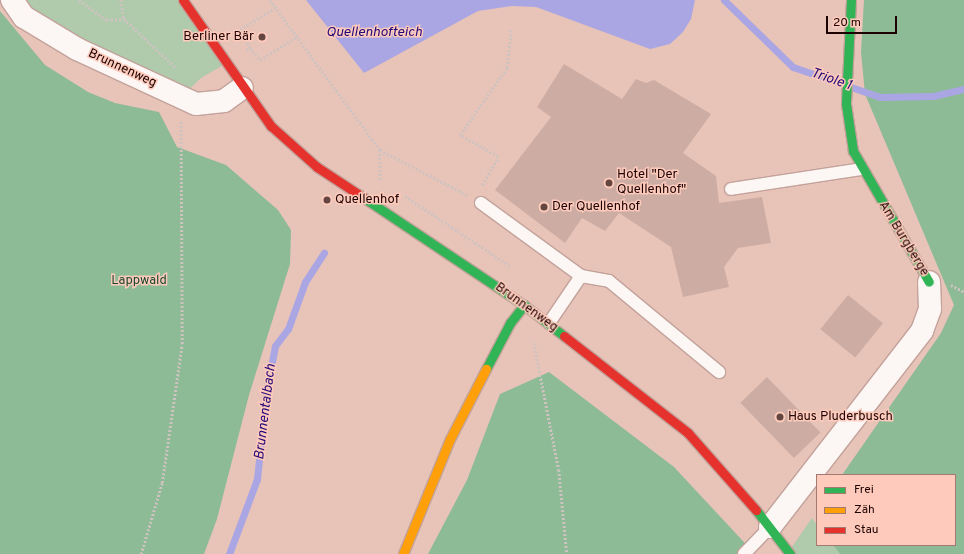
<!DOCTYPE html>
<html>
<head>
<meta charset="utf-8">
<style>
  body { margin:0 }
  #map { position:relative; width:964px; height:554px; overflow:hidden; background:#e8c3b8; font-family:Overpass,sans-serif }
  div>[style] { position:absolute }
  .green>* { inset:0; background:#b0caac }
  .forest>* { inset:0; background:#8cbb96 }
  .water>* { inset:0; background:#aaa6e3 }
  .stream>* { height:7px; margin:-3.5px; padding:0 3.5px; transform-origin:3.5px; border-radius:3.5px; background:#aaa6e3 }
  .building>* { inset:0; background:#cdada3; transform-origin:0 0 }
  .path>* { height:2.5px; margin-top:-1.25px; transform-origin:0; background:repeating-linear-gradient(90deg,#cec3c0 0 2px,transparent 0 4px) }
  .roads { filter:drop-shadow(1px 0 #c2a29a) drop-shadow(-1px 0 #c2a29a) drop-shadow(0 1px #c2a29a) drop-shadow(0 -1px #c2a29a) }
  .lane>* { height:12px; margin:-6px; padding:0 6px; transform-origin:6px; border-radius:6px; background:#fcf6f4 }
  .street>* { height:22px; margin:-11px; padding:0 11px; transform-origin:11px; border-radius:11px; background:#fcf6f4 }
  .fast>* { height:9px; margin:-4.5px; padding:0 4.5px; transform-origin:4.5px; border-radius:4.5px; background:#30b455 }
  .slow>* { height:9px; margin:-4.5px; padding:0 4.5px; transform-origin:4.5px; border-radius:4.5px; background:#ff9f0a }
  .jam>* { height:9px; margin:-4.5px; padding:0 4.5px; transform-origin:4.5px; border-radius:4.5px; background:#e5322d }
  .dots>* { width:11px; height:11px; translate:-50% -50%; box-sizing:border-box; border:2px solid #fecabb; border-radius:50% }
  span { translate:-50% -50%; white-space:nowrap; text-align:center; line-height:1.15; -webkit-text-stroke:3px #fecabb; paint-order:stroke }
  .poi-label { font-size:13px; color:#1c0200 }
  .right { translate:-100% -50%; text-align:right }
  .left { translate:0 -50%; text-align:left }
  .street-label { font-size:13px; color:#1c0200 }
  .park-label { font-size:13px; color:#17462e }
  .water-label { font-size:14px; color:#210878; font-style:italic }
  .legend { position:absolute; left:816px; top:474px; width:140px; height:72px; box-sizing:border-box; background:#fecabb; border:1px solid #a47a70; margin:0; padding:5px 7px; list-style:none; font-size:12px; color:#1c0200 }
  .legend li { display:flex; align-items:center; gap:8px; height:20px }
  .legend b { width:20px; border:1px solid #a47a70 }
  .scale { position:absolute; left:826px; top:16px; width:71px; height:18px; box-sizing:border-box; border:2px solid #1c0200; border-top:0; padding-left:5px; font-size:12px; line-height:14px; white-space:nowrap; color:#1c0200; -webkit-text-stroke:3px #fecabb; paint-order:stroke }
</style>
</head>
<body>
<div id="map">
  <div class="green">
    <div style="clip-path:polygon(11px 0,183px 0,225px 64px,201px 78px,181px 97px)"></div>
    <div style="clip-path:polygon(812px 518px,817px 525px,817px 545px,833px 545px,840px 554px,787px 554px)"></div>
  </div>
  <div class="forest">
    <div style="clip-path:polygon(864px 0,964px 0,964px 554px,840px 554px,833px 545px,955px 545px,955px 475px,842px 475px,941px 333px,954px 305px,865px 94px,861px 52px)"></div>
    <div style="clip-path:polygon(0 11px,45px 65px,88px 92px,115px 103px,159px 112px,177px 147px,226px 165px,278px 210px,291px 230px,290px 264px,249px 395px,217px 519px,204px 554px,0 554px)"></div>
    <div style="clip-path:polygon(549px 372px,674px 467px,755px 554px,428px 554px,467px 480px,500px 394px)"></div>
  </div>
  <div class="water">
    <div style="clip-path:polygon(306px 0,695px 0,691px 19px,683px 32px,670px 44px,650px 49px,536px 7px,512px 6px,478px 11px,364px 73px)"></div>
  </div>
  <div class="stream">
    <div style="left:724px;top:0;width:96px;rotate:44.2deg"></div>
    <div style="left:793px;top:67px;width:92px;rotate:19deg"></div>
    <div style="left:880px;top:97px;width:53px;rotate:-1.1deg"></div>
    <div style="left:933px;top:96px;width:32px;rotate:-13deg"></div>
    <div style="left:229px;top:554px;width:80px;rotate:-69.5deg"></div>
    <div style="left:257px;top:479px;width:87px;rotate:-84.1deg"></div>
    <div style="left:266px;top:392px;width:47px;rotate:-78.9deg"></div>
    <div style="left:275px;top:346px;width:21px;rotate:-53deg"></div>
    <div style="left:288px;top:329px;width:50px;rotate:-70.1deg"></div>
    <div style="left:305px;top:282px;width:35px;rotate:-57deg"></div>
  </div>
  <div class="building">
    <div style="clip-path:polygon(564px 64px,622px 99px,636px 79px,646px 83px,654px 80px,711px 114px,683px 153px,716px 176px,719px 203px,762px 197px,771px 243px,738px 248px,724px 267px,729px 287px,683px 297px,671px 247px,619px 213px,605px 231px,582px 218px,565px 243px,495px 190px,551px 117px,537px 107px)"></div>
    <div style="left:848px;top:295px;width:45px;height:44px;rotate:39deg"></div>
    <div style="left:767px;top:377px;width:77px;height:37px;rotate:46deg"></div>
  </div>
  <div class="path">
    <div style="left:79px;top:0;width:34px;rotate:36deg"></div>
    <div style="left:107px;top:20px;width:17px;rotate:-3deg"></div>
    <div style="left:121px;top:0;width:19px;rotate:81deg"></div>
    <div style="left:124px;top:19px;width:71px;rotate:43.3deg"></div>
    <div style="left:270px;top:0;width:186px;rotate:53.7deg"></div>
    <div style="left:380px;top:150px;width:30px;rotate:90deg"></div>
    <div style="left:250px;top:48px;width:21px;rotate:-119deg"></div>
    <div style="left:240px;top:30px;width:43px;rotate:-32.6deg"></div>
    <div style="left:246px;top:50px;width:4px;rotate:-27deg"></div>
    <div style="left:250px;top:48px;width:16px;rotate:50deg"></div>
    <div style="left:260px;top:60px;width:45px;rotate:-32.3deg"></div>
    <div style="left:380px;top:150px;width:98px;rotate:27.3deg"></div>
    <div style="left:482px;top:185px;width:32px;rotate:-60deg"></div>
    <div style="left:498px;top:157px;width:44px;rotate:-149.9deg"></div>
    <div style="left:460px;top:135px;width:82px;rotate:-55deg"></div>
    <div style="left:507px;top:68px;width:38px;rotate:-84deg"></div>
    <div style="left:405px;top:196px;width:128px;rotate:33.6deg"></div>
    <div style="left:951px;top:285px;width:15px;rotate:28deg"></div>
    <div style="left:534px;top:343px;width:129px;rotate:78.9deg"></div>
    <div style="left:559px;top:470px;width:84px;rotate:84.6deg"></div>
    <div style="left:141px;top:554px;width:74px;rotate:-73.5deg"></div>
    <div style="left:162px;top:483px;width:140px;rotate:-81.8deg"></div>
    <div style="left:182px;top:344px;width:223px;rotate:-90.3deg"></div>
  </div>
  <div class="roads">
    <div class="lane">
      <div style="left:731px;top:189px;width:132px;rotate:-8.7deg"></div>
      <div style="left:481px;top:203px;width:124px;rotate:36.1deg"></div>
      <div style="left:549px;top:323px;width:57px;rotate:-55.8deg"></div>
      <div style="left:581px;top:276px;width:28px;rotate:10deg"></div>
      <div style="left:609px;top:281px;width:143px;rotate:39.6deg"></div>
      <div style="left:744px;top:554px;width:37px;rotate:-46deg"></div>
    </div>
    <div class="street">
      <div style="left:12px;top:0;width:21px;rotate:55deg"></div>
      <div style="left:24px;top:17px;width:62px;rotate:31.1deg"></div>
      <div style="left:77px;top:49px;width:131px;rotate:24.8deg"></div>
      <div style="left:196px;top:104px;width:28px;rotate:-6deg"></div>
      <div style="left:224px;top:101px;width:22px;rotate:-36deg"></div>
      <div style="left:770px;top:527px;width:248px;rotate:-52.2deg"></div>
      <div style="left:922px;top:331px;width:23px;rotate:-70deg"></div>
      <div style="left:930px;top:309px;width:27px;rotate:-92deg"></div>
    </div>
    <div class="fast">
      <div style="left:851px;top:0;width:104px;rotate:92.8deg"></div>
      <div style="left:846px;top:104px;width:48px;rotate:81.5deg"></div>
      <div style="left:853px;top:151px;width:151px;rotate:59.9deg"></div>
      <div style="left:364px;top:198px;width:192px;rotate:33.8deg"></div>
      <div style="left:524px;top:305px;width:51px;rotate:37.8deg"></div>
      <div style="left:486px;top:369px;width:52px;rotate:-62.4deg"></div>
      <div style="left:510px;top:323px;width:23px;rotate:-52deg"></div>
      <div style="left:756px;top:510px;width:56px;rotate:52.3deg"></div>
    </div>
    <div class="slow">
      <div style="left:403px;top:554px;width:124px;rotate:-67.8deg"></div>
      <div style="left:450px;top:439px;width:79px;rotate:-62.8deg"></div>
    </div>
    <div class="jam">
      <div style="left:183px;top:0;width:154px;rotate:55.1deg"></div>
      <div style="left:271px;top:126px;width:62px;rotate:41.7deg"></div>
      <div style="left:317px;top:167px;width:56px;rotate:33.4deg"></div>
      <div style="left:564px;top:336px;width:157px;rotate:38deg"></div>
      <div style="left:688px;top:433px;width:103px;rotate:48.6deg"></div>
    </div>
  </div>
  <div class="dots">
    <div style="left:262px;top:37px;background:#634640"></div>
    <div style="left:609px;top:183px;background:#634640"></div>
    <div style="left:327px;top:200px;background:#634640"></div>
    <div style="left:544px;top:207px;background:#634640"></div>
    <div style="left:780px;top:417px;background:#634640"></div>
  </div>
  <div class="poi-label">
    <span class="right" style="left:254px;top:37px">Berliner Bär</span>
    <span class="left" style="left:617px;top:183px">Hotel "Der<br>Quellenhof"</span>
    <span class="left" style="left:335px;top:200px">Quellenhof</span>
    <span class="left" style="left:552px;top:207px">Der Quellenhof</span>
    <span class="left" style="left:788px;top:417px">Haus Pluderbusch</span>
  </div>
  <div class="street-label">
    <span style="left:122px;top:69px;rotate:25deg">Brunnenweg</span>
    <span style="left:903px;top:239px;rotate:59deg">Am Burgberge</span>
    <span style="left:526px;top:308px;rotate:36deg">Brunnenweg</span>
  </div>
  <div class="park-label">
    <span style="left:139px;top:281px">Lappwald</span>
  </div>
  <div class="water-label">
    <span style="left:374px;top:33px">Quellenhofteich</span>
    <span style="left:831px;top:80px;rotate:19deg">Triole 1</span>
    <span style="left:266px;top:412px;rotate:-83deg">Brunnentalbach</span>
  </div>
  <ul class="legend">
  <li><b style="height:5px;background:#30b455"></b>Frei</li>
  <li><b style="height:5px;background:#ff9f0a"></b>Zäh</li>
  <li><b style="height:5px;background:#e5322d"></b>Stau</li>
  </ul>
  <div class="scale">20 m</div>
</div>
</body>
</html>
